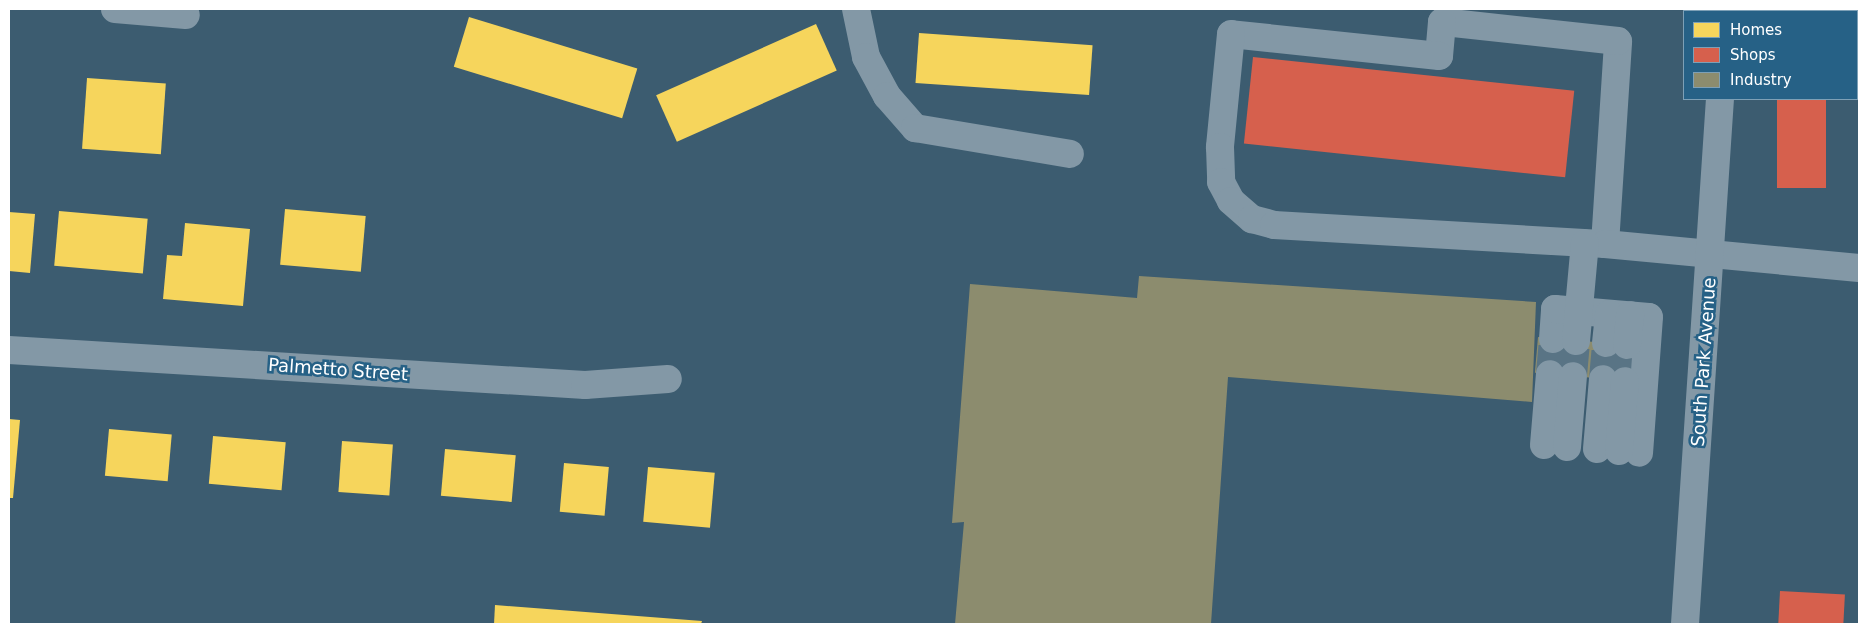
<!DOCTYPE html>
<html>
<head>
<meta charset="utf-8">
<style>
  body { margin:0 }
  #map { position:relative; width:1868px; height:633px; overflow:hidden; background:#3c5c70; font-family:"DejaVu Sans",sans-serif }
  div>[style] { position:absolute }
  .homes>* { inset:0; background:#f6d55c; transform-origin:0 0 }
  .shops>* { inset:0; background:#d6604d; transform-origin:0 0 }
  .industry>* { inset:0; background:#8c8c6e; transform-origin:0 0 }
  .minor-tunnel>* { height:28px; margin-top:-14px; transform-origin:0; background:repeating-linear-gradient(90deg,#597485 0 28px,transparent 0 42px) }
  .minor>* { height:28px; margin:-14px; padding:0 14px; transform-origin:14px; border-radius:14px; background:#8398a6 }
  span { translate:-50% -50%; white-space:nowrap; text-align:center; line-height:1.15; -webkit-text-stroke:5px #266186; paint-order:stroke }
  .street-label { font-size:18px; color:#fff }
  .frame { position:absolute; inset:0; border:10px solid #fff; pointer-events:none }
  .legend { position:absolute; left:1683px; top:10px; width:175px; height:90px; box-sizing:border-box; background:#266186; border:1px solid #7da0b6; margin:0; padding:6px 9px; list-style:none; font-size:15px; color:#fff }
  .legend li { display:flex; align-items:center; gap:10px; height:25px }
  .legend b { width:25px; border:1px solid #7da0b6 }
</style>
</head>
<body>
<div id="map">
  <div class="homes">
    <div style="left:469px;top:17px;width:176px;height:52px;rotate:17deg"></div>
    <div style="left:816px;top:24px;width:51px;height:175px;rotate:66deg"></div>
    <div style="left:919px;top:33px;width:174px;height:50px;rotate:4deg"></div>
    <div style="left:87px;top:78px;width:79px;height:71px;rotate:4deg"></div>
    <div style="left:285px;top:209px;width:81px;height:56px;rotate:5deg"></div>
    <div style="left:59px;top:211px;width:89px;height:55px;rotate:5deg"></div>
    <div style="clip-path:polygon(9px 212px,35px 214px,30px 273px,9px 271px)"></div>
    <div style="clip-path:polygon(185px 223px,250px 229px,243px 306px,163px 299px,167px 255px,182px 256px)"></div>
    <div style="clip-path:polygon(9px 419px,20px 420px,13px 498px,9px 498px)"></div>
    <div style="left:109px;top:429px;width:63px;height:47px;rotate:5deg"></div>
    <div style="left:213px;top:436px;width:73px;height:48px;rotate:5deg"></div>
    <div style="left:342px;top:441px;width:51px;height:51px;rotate:4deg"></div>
    <div style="left:445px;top:449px;width:71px;height:47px;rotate:5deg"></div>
    <div style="left:564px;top:463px;width:45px;height:49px;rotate:5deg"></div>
    <div style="left:648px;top:467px;width:67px;height:55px;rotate:5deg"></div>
    <div style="clip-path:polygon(495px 605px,702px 621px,701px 624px,494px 624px)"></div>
  </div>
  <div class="shops">
    <div style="left:1253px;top:57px;width:323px;height:87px;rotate:6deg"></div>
    <div style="left:1777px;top:99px;width:49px;height:89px"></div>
    <div style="left:1780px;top:591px;width:65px;height:33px;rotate:3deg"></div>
  </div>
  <div class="industry">
    <div style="clip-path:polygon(1139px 276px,1536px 302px,1532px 402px,1228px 377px,1211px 624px,955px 624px,964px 522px,952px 523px,970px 284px,1137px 298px)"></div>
    <div style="left:1538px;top:337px;width:100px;height:36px;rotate:5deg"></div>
  </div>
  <div class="minor-tunnel">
    <div style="left:1550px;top:374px;width:35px;rotate:-85deg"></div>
    <div style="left:1573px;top:376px;width:35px;rotate:-85deg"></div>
    <div style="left:1603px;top:379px;width:36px;rotate:-85deg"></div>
    <div style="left:1625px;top:381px;width:36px;rotate:-87deg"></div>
  </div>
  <div class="minor">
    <div style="left:115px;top:9px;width:71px;rotate:4.8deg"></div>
    <div style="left:856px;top:9px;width:49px;rotate:78.2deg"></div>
    <div style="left:866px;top:57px;width:44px;rotate:61.7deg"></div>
    <div style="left:887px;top:96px;width:43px;rotate:48.8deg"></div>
    <div style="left:915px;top:128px;width:157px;rotate:9.5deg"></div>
    <div style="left:1725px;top:11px;width:2px;rotate:-90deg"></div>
    <div style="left:1605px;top:244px;width:203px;rotate:-86.3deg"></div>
    <div style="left:1618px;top:41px;width:177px;rotate:-173.8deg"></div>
    <div style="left:1442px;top:22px;width:34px;rotate:95deg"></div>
    <div style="left:1439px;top:56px;width:209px;rotate:-174deg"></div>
    <div style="left:1231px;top:34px;width:114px;rotate:95.6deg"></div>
    <div style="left:1220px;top:147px;width:35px;rotate:88deg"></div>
    <div style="left:1221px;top:182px;width:21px;rotate:62deg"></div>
    <div style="left:1231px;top:201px;width:28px;rotate:41deg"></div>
    <div style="left:1252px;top:219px;width:23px;rotate:15deg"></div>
    <div style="left:1274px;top:225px;width:332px;rotate:3.3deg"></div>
    <div style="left:1605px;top:244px;width:255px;rotate:5.4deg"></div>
    <div style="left:1553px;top:339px;width:30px;rotate:-86deg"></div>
    <div style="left:1555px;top:309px;width:94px;rotate:4.9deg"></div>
    <div style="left:1649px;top:317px;width:136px;rotate:94.2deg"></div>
    <div style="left:1576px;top:341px;width:98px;rotate:-84.8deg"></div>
    <div style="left:1606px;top:343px;width:29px;rotate:-84deg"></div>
    <div style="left:1627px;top:345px;width:30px;rotate:-84deg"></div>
    <div style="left:9px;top:350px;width:577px;rotate:3.48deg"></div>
    <div style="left:585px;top:385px;width:83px;rotate:-4.1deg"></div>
    <div style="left:1544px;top:445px;width:71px;rotate:-85.2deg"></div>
    <div style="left:1567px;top:447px;width:71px;rotate:-85.2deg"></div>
    <div style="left:1597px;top:449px;width:70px;rotate:-85.1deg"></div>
    <div style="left:1619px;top:451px;width:70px;rotate:-85.1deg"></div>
    <div style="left:1685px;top:624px;width:526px;rotate:-86.19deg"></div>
  </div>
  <div class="street-label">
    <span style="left:1704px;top:362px;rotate:-86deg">South Park Avenue</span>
    <span style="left:338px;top:370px;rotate:4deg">Palmetto Street</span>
  </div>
  <div class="frame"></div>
  <ul class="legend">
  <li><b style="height:14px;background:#f6d55c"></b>Homes</li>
  <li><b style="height:14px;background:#d6604d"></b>Shops</li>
  <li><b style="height:14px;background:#8c8c6e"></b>Industry</li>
  </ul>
</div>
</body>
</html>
